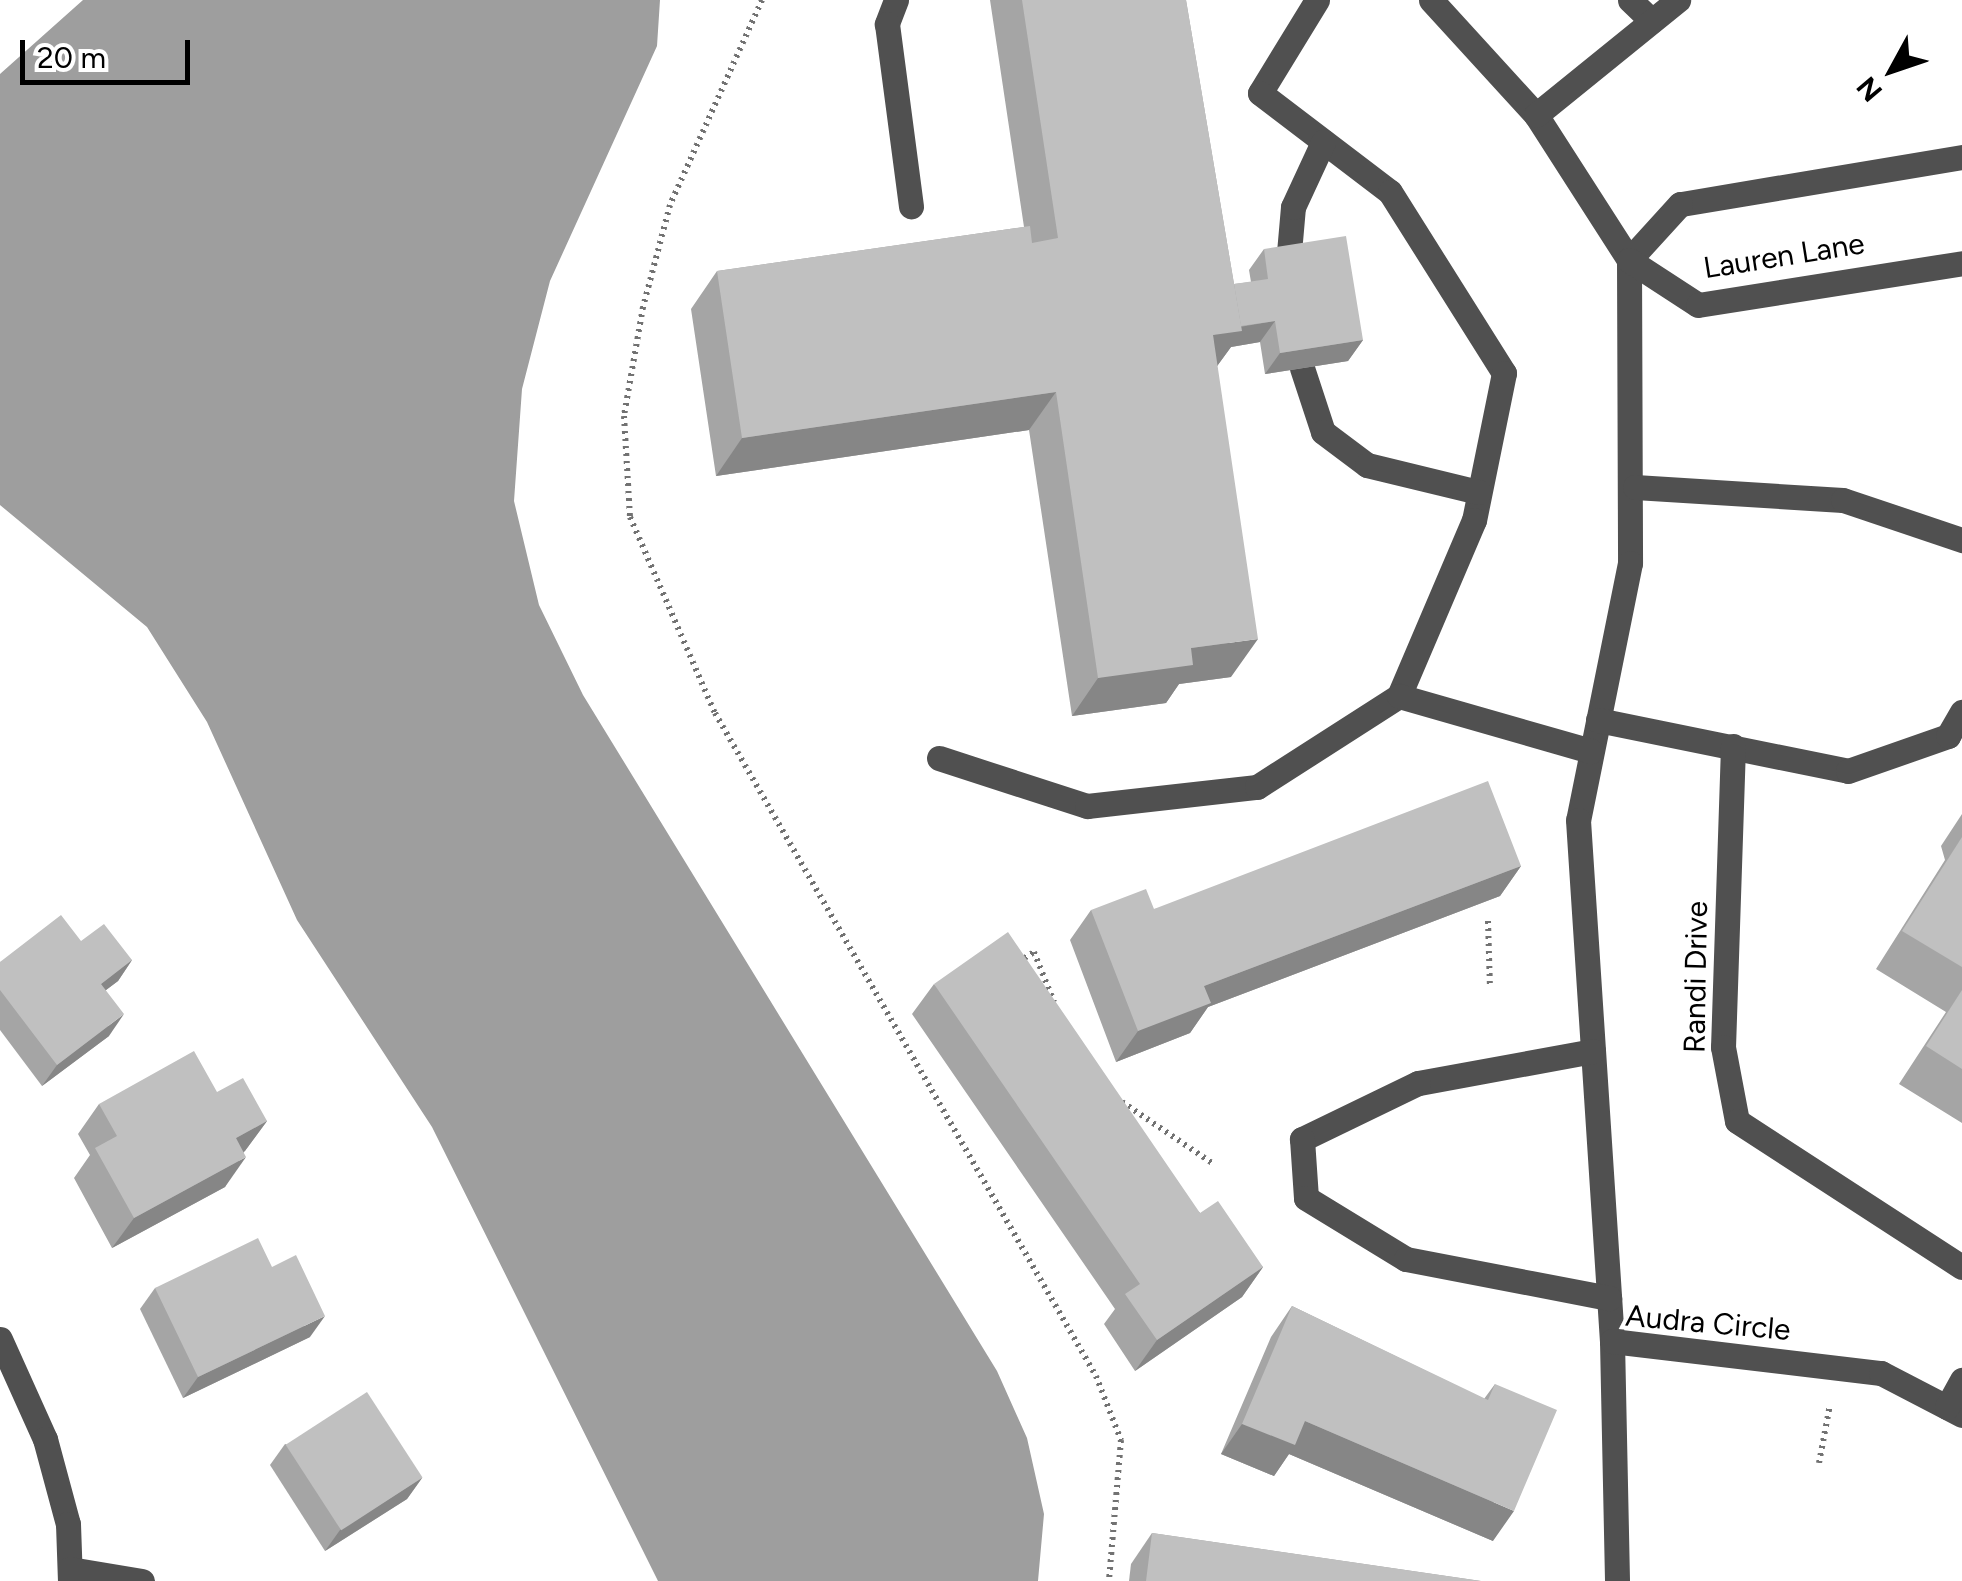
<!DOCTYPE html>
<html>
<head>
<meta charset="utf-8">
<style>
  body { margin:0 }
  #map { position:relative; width:1962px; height:1581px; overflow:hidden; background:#fff; font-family:Figtree,sans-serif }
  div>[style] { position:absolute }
  .water>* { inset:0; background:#9e9e9e }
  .path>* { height:6px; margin-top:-3px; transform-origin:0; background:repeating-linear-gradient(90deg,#727272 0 2.5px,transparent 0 7.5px) }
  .minor>* { height:25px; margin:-12.5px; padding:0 12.5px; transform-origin:12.5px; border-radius:12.5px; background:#505050 }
  .wall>* { inset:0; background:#a5a5a5 }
  .shaded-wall>* { inset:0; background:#868686 }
  .building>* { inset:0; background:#c0c0c0; transform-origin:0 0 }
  span { translate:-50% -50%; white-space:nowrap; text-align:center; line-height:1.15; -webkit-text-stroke:8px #fff; paint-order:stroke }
  .street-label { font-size:30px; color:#000 }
  .north { position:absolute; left:1842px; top:20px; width:100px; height:100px; -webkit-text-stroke:8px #fff; paint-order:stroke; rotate:230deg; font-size:28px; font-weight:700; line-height:40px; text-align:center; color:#000 }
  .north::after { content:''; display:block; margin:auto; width:35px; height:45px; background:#000; clip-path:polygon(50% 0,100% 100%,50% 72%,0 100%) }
  .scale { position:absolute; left:20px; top:40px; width:170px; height:45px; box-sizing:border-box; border:5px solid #000; border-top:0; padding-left:12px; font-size:30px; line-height:35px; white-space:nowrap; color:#000; -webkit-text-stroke:8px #fff; paint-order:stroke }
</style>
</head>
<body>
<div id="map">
  <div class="water">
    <div style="clip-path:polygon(83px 0,660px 0,657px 46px,550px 281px,522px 389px,514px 501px,539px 605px,583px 695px,997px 1371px,1027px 1438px,1044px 1514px,1038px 1581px,658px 1581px,432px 1127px,297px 920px,207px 722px,147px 627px,0 505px,0 74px)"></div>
  </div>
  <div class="path">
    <div style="left:762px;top:0;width:225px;rotate:114.2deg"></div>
    <div style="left:670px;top:205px;width:106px;rotate:104.8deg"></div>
    <div style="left:643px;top:307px;width:111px;rotate:99.9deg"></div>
    <div style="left:624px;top:416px;width:101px;rotate:86.6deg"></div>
    <div style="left:630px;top:517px;width:214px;rotate:66.6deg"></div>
    <div style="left:715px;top:713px;width:765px;rotate:60.12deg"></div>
    <div style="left:1096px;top:1376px;width:69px;rotate:68.7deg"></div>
    <div style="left:1121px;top:1440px;width:142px;rotate:94.9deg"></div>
    <div style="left:1488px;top:921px;width:67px;rotate:88.3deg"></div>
    <div style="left:1018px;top:962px;width:19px;rotate:-32deg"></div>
    <div style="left:1034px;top:952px;width:54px;rotate:68.2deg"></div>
    <div style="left:1122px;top:1102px;width:109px;rotate:34.1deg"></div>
    <div style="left:1819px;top:1463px;width:59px;rotate:-79.3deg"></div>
  </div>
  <div class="minor">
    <div style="left:896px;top:0;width:26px;rotate:111deg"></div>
    <div style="left:887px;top:24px;width:184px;rotate:82.5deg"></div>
    <div style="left:1317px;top:0;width:109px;rotate:121.5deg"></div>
    <div style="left:1260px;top:93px;width:163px;rotate:37.3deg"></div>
    <div style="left:1390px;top:192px;width:214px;rotate:57.8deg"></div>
    <div style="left:1504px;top:373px;width:150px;rotate:101.5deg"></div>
    <div style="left:1474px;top:520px;width:191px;rotate:113.1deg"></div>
    <div style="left:1431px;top:0;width:156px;rotate:47.6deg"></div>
    <div style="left:1536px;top:115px;width:172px;rotate:57.3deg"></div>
    <div style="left:1629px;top:260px;width:303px;rotate:89.8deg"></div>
    <div style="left:1630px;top:563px;width:262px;rotate:101.4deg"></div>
    <div style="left:1578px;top:820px;width:522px;rotate:86.27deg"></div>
    <div style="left:1612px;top:1341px;width:240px;rotate:88.8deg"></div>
    <div style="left:1630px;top:0;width:30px;rotate:44deg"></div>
    <div style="left:1536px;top:115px;width:183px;rotate:-39deg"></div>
    <div style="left:1962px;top:157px;width:286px;rotate:170.5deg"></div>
    <div style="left:1680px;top:204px;width:76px;rotate:132.3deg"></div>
    <div style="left:1629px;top:260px;width:82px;rotate:33.1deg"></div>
    <div style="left:1698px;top:305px;width:267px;rotate:-9deg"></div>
    <div style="left:1288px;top:264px;width:57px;rotate:-85deg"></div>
    <div style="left:1293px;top:207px;width:72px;rotate:-65.2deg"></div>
    <div style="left:1302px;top:368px;width:67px;rotate:71.8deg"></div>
    <div style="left:1323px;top:432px;width:55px;rotate:36.9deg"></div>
    <div style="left:1367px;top:465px;width:115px;rotate:13.6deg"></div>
    <div style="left:1635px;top:487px;width:208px;rotate:3.6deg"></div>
    <div style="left:1843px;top:500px;width:126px;rotate:18.6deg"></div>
    <div style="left:1598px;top:720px;width:255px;rotate:11.5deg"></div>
    <div style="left:1848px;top:771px;width:106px;rotate:-19.3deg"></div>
    <div style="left:1948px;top:736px;width:28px;rotate:-60deg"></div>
    <div style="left:1733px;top:746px;width:301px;rotate:91.9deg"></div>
    <div style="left:1723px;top:1047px;width:75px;rotate:79.3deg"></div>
    <div style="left:1737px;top:1121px;width:268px;rotate:33deg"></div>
    <div style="left:939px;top:758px;width:156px;rotate:18deg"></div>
    <div style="left:1087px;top:806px;width:171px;rotate:-6.4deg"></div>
    <div style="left:1257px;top:787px;width:169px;rotate:-32.7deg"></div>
    <div style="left:1399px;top:696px;width:200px;rotate:16deg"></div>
    <div style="left:1593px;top:1051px;width:178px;rotate:169.6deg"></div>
    <div style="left:1418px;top:1083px;width:129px;rotate:154.2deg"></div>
    <div style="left:1302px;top:1139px;width:59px;rotate:86.1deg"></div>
    <div style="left:1306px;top:1198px;width:117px;rotate:31.4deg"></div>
    <div style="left:1406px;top:1259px;width:207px;rotate:10.9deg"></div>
    <div style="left:0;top:1339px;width:110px;rotate:65.8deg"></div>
    <div style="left:45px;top:1439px;width:88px;rotate:74.9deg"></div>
    <div style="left:68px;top:1524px;width:57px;rotate:88deg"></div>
    <div style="left:1612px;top:1341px;width:271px;rotate:6.8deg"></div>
    <div style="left:1881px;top:1373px;width:91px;rotate:27.4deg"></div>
    <div style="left:1947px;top:1407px;width:31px;rotate:-61deg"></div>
    <div style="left:70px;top:1569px;width:73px;rotate:9.5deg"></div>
  </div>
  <div class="wall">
    <div style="clip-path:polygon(990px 0,1186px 0,1234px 284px,1251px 282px,1249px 270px,1264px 249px,1363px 340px,1348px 361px,1265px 374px,1260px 342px,1231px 347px,1217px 366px,1231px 677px,1179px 684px,1166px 703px,1072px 716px,1029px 430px,716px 476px,691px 309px,717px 271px,1024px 227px)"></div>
    <div style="clip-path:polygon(1962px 814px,1962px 1123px,1899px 1084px,1946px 1012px,1876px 969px,1945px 860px,1941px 846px)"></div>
    <div style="clip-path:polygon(1521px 866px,1500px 896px,1208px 1007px,1190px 1033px,1116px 1062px,1070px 940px,1091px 910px,1154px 909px)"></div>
    <div style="clip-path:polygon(81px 941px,132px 960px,118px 981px,106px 990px,109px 1036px,42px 1086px,0 1030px,0 962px)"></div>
    <div style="clip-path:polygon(934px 984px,1263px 1267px,1242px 1297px,1135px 1371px,1104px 1324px,1115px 1309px,912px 1014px)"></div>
    <div style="clip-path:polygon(217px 1092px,267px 1121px,244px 1152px,225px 1187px,112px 1248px,74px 1178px,90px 1155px,78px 1134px,99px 1104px)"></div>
    <div style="clip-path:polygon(272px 1267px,310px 1337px,183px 1398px,140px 1309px,155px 1288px)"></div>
    <div style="clip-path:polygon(1292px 1306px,1484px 1399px,1495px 1384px,1493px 1541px,1289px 1454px,1274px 1476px,1221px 1454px,1271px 1337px)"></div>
    <div style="clip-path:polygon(285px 1444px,422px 1478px,407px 1499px,325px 1551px,270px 1465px)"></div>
    <div style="clip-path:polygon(1152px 1533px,1481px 1581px,1129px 1581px,1131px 1564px)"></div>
  </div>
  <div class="shaded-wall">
    <div style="clip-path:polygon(1275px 321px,1260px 342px,1231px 347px,1215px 369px,1213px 335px,1228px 329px)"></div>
    <div style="clip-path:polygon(1363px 340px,1348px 361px,1265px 374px,1280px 353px)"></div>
    <div style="clip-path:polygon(1056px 392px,1029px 430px,716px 476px,742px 438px)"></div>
    <div style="clip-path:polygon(1258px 639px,1231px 677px,1179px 684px,1166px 703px,1072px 716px,1098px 678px,1191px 648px)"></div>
    <div style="clip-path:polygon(1521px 866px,1500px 896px,1208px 1007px,1190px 1033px,1116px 1062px,1138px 1031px,1204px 986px)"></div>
    <div style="clip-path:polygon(132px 960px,118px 981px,86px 1005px,101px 984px)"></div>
    <div style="clip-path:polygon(124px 1014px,109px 1036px,42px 1086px,57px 1065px)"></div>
    <div style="clip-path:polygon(267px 1121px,245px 1151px,215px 1168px,236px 1138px)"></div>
    <div style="clip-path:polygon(246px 1157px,225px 1187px,112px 1248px,134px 1218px)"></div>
    <div style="clip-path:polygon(1263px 1267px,1242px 1297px,1135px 1371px,1157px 1340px)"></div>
    <div style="clip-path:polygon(325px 1316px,310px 1337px,183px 1398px,198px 1377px)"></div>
    <div style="clip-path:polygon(1305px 1421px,1514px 1511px,1493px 1541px,1289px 1454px,1274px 1476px,1221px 1454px,1242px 1424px)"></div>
    <div style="clip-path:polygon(422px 1478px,407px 1499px,325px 1551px,340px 1530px)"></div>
  </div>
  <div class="building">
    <div style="clip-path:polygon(1022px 0,1186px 0,1242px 331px,1213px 335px,1258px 639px,1191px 648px,1193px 665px,1098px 678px,1056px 392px,742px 438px,717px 271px,1030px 226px,1032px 243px,1058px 238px)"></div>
    <div style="clip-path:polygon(1346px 236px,1363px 340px,1280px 353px,1275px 321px,1241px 326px,1234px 284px,1268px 279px,1264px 249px)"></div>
    <div style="clip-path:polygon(1488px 781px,1521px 866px,1204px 986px,1211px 1003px,1138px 1031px,1091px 910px,1146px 889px,1154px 909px)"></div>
    <div style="clip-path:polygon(1962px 837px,1962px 967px,1902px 931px)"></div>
    <div style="clip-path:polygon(61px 915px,81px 941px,104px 924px,132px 960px,101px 984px,124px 1014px,57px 1065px,0 990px,0 962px)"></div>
    <div style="clip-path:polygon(1008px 932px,1200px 1213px,1218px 1201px,1263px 1267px,1157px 1340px,1125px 1294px,1140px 1284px,934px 984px)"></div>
    <div style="clip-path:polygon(1962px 990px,1962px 1069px,1926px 1046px)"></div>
    <div style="clip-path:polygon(194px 1051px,217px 1092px,243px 1078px,267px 1121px,236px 1138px,246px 1157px,134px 1218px,95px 1148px,117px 1136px,99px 1104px)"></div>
    <div style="clip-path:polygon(258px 1238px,272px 1267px,296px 1255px,325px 1316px,198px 1377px,155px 1288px)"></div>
    <div style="clip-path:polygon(1292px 1306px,1488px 1400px,1495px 1384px,1557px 1410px,1514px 1511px,1305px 1421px,1295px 1445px,1242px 1424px)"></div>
    <div style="left:367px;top:1392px;width:102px;height:97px;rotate:57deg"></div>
    <div style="clip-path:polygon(1152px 1533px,1481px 1581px,1146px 1581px)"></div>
  </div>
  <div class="street-label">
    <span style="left:1784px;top:256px;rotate:-9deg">Lauren Lane</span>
    <span style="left:1696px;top:977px;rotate:-89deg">Randi Drive</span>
    <span style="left:1708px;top:1323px;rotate:5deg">Audra Circle</span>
  </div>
  <div class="north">N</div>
  <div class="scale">20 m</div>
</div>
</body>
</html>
